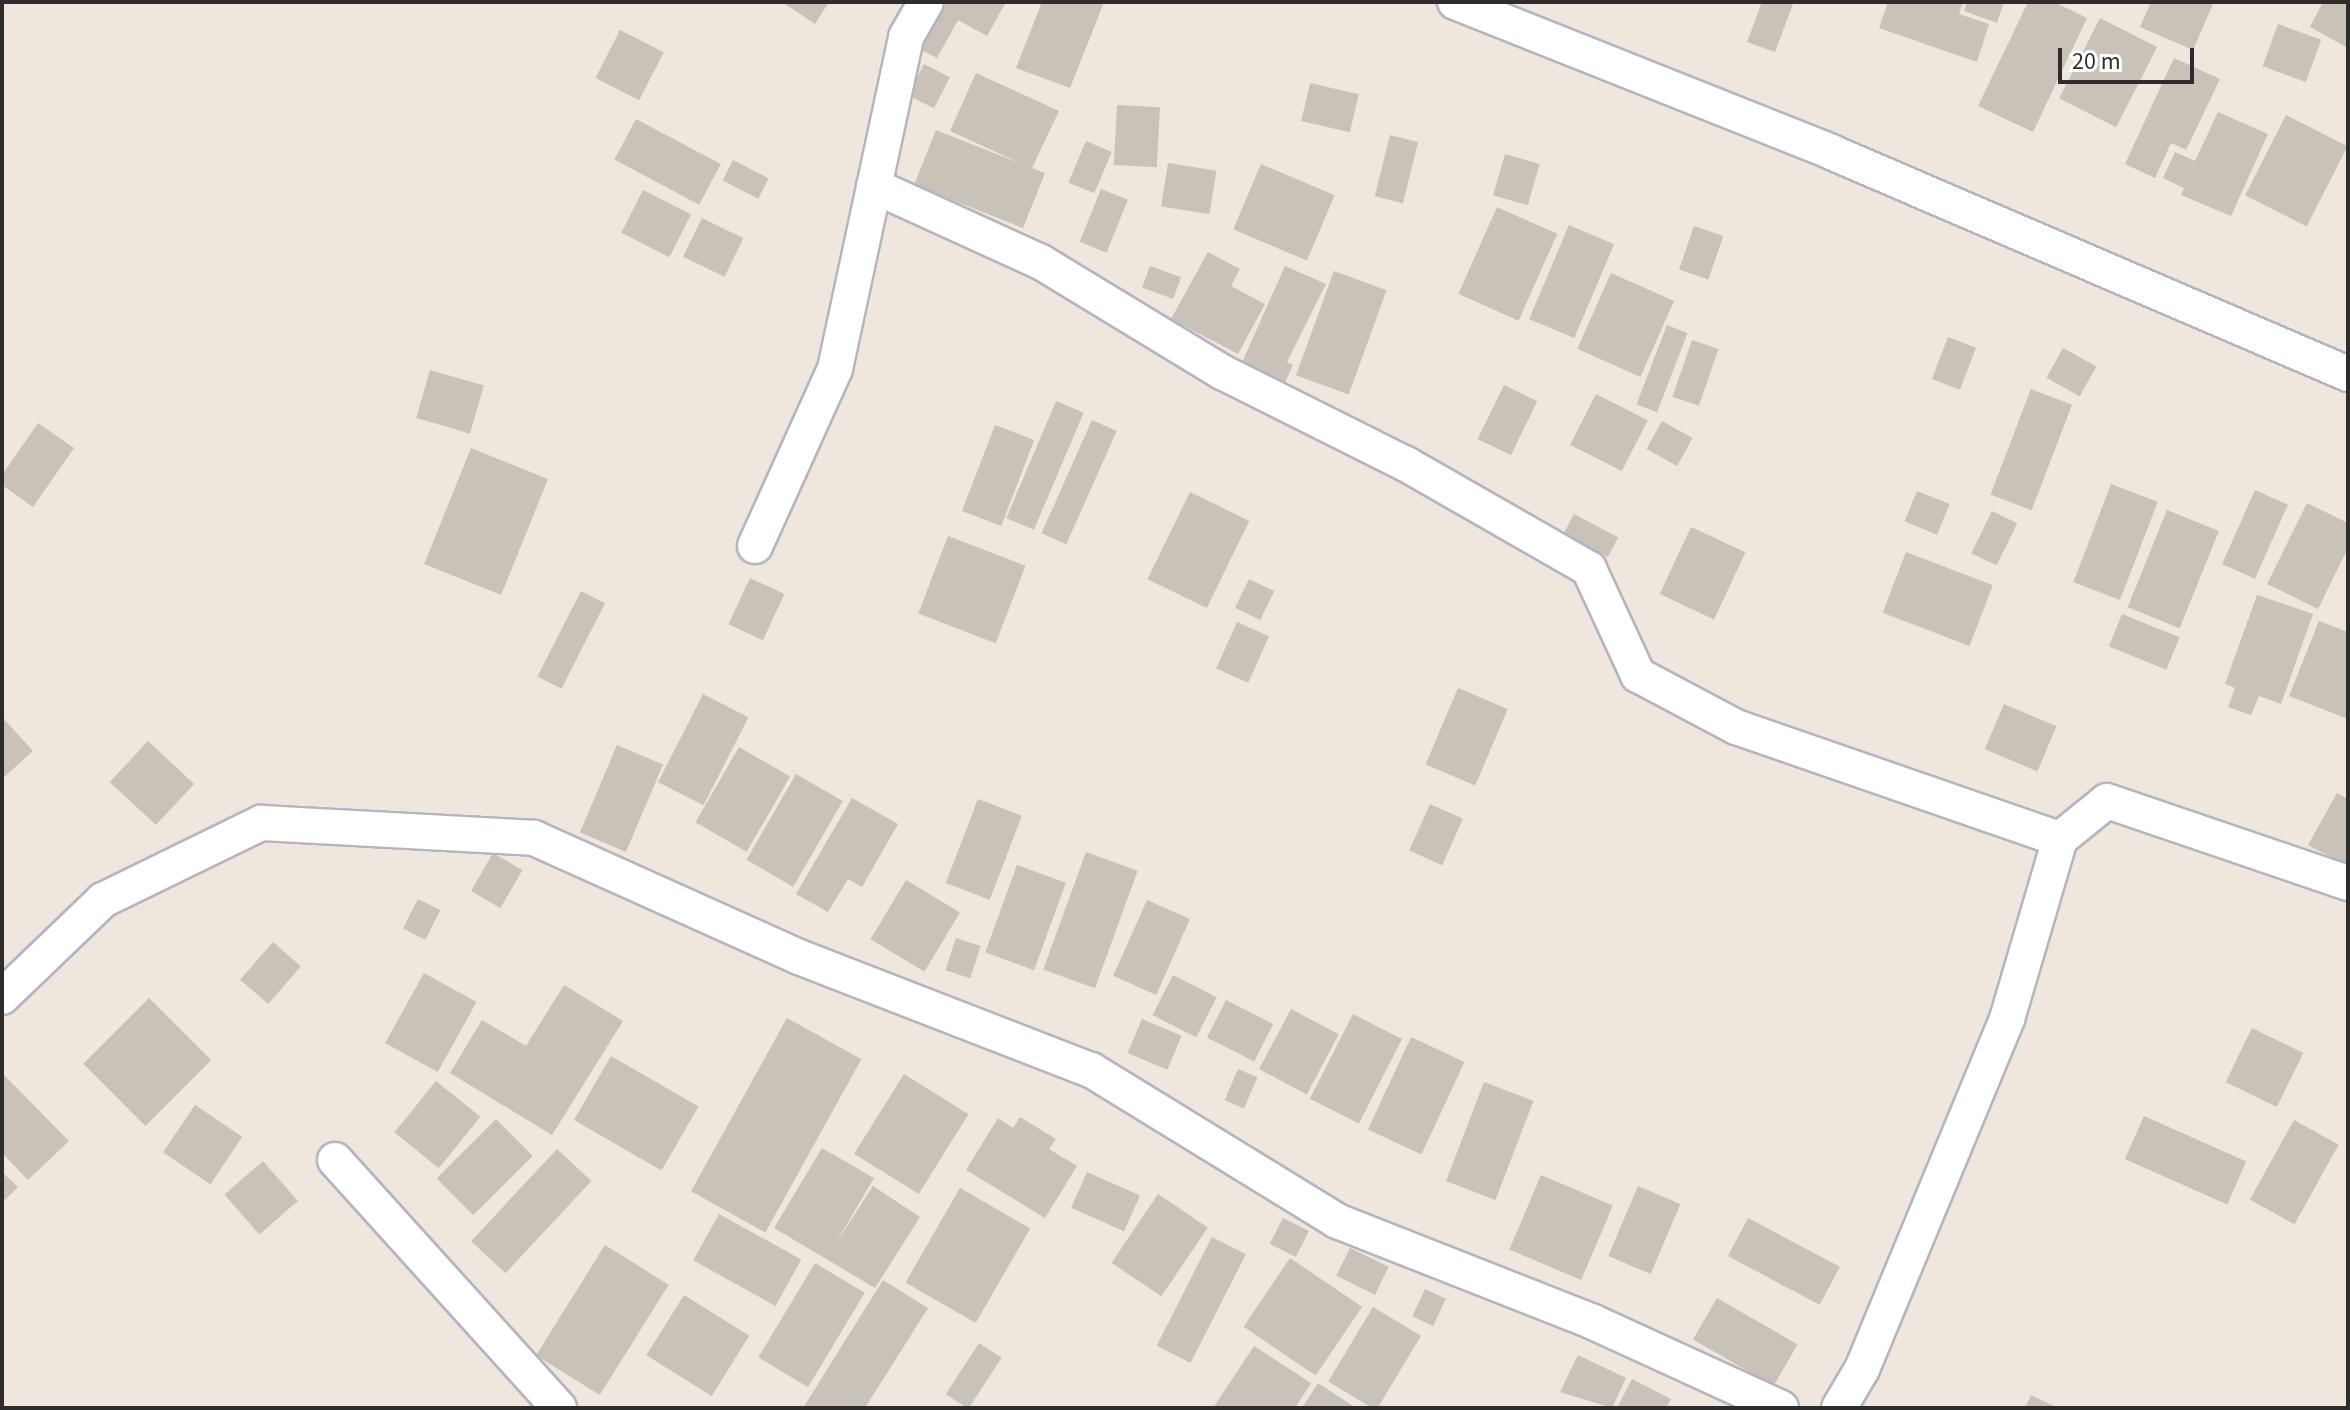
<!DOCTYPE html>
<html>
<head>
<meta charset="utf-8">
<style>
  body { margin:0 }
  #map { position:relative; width:2350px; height:1410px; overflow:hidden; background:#efe6de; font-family:"Source Sans 3",sans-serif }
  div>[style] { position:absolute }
  .building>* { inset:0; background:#c8c2b9; transform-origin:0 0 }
  .roads { filter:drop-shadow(2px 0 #b2b6c1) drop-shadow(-2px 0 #b2b6c1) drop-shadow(0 2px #b2b6c1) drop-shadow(0 -2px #b2b6c1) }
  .minor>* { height:34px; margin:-17px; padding:0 17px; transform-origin:17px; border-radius:17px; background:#fff }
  span { translate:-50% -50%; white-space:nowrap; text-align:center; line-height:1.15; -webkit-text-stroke:6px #fff; paint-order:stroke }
  .frame { position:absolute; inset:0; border:4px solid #2d2d2d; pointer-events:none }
  .scale { position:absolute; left:2058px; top:48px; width:136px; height:36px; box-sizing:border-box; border:4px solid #2d2d2d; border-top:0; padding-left:10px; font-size:24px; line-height:28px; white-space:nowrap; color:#2d2d2d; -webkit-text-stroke:6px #fff; paint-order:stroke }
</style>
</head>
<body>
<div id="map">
  <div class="building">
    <div style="clip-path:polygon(782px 2px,829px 2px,815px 24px)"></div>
    <div style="clip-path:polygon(936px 2px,1006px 2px,987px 36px,958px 20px,937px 58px,912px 45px)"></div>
    <div style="clip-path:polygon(1042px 2px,1104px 2px,1070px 88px,1016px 68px)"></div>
    <div style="clip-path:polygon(1762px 2px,1793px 4px,1775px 52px,1747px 42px)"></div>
    <div style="clip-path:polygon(1888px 2px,1963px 2px,1959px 14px,1989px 24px,1977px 62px,1879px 28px)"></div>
    <div style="clip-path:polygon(1967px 2px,2004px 2px,1997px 23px,1964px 11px)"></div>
    <div style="clip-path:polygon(2028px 2px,2054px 2px,2087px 18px,2033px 132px,1978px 106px)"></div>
    <div style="clip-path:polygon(2151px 2px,2214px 2px,2193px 50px,2140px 27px)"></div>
    <div style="clip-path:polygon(2323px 2px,2348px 2px,2348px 48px,2310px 27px)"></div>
    <div style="left:2100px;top:18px;width:64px;height:90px;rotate:27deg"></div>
    <div style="left:2278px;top:24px;width:46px;height:45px;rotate:20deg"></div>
    <div style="left:620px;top:30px;width:49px;height:54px;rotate:27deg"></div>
    <div style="clip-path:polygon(2174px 58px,2220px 79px,2186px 150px,2171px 143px,2155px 178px,2125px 164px)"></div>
    <div style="left:924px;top:64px;width:29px;height:35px;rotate:27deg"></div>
    <div style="clip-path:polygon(976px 73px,1059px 111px,1032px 168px,1045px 173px,1023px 228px,914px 185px,936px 130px,1022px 164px,950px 131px)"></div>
    <div style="left:1310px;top:83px;width:50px;height:39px;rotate:13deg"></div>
    <div style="left:1117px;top:105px;width:43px;height:60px;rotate:3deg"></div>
    <div style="clip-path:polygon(2218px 112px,2268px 134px,2231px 216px,2181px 195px,2184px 188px,2163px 178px,2175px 152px,2195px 161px)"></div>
    <div style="left:2286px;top:115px;width:69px;height:90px;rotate:27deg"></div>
    <div style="left:636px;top:119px;width:96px;height:46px;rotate:28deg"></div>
    <div style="left:1390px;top:135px;width:29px;height:63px;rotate:14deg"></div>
    <div style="left:1086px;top:141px;width:28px;height:45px;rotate:23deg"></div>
    <div style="left:1505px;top:154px;width:36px;height:43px;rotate:16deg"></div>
    <div style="left:733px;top:160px;width:40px;height:23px;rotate:27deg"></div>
    <div style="left:1168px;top:163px;width:49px;height:44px;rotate:9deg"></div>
    <div style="left:1261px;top:164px;width:80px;height:71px;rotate:23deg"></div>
    <div style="left:1101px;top:189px;width:29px;height:57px;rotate:22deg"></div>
    <div style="left:643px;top:190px;width:54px;height:48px;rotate:27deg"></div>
    <div style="left:1497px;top:207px;width:66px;height:95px;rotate:24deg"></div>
    <div style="left:702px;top:218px;width:46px;height:43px;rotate:26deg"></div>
    <div style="left:1569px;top:225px;width:49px;height:102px;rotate:23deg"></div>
    <div style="left:1694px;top:226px;width:31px;height:46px;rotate:19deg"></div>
    <div style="clip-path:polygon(1208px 252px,1240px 269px,1231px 286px,1265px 304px,1238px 354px,1171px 319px)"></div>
    <div style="left:1150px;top:266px;width:33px;height:23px;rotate:20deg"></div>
    <div style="clip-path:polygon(1285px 266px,1326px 284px,1287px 362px,1293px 365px,1279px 396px,1236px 376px)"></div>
    <div style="left:1334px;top:271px;width:56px;height:111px;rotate:20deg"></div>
    <div style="left:1611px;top:273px;width:69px;height:83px;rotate:24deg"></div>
    <div style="left:1667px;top:325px;width:22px;height:85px;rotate:21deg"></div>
    <div style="left:1948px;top:337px;width:30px;height:45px;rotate:21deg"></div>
    <div style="left:1692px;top:340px;width:28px;height:60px;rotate:19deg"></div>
    <div style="left:2063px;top:348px;width:38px;height:34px;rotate:29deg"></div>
    <div style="left:430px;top:370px;width:56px;height:50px;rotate:16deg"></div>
    <div style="left:1504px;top:385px;width:37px;height:60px;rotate:26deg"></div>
    <div style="left:2031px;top:389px;width:44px;height:113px;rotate:21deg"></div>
    <div style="left:1596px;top:394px;width:58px;height:57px;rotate:27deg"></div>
    <div style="left:1056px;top:401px;width:30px;height:127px;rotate:23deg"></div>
    <div style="left:1092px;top:420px;width:27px;height:124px;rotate:24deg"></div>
    <div style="left:1662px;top:421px;width:35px;height:32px;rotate:29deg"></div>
    <div style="clip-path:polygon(38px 423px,74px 448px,33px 507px,2px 485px,2px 475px)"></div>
    <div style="left:995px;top:425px;width:42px;height:92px;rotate:21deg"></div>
    <div style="left:471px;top:448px;width:83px;height:125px;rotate:22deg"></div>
    <div style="left:2111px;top:484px;width:50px;height:105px;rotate:21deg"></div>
    <div style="left:2255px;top:490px;width:36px;height:81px;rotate:24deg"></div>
    <div style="left:1917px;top:491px;width:35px;height:33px;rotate:22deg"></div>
    <div style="left:1190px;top:492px;width:66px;height:97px;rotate:26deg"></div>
    <div style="clip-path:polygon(2307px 503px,2348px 523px,2348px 548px,2318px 609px,2267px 584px)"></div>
    <div style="left:2167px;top:510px;width:56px;height:105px;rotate:22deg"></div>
    <div style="left:1992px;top:511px;width:28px;height:47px;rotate:26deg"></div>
    <div style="left:1574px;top:514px;width:50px;height:22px;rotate:28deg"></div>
    <div style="left:1691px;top:527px;width:60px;height:74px;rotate:25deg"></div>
    <div style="left:948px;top:536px;width:83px;height:83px;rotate:21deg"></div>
    <div style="left:1906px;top:552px;width:93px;height:65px;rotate:21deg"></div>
    <div style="left:750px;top:578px;width:38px;height:51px;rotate:25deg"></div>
    <div style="left:1249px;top:579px;width:28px;height:32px;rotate:26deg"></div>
    <div style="left:581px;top:591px;width:27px;height:96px;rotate:27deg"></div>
    <div style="clip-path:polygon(2257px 595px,2313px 614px,2281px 704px,2259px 696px,2251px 715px,2228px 707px,2235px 688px,2225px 684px)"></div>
    <div style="left:2122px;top:614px;width:62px;height:35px;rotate:22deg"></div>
    <div style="clip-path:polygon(2319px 621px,2348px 632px,2348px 719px,2289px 696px)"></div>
    <div style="left:1237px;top:622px;width:35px;height:51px;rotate:24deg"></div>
    <div style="left:1458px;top:688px;width:54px;height:83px;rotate:23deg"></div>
    <div style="left:703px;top:694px;width:51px;height:99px;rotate:27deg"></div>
    <div style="left:2004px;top:704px;width:57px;height:49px;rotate:23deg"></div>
    <div style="clip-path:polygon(2px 717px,33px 751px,2px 779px)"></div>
    <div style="left:148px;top:741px;width:63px;height:56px;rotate:43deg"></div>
    <div style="left:617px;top:745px;width:50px;height:95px;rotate:23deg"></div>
    <div style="left:739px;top:747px;width:59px;height:87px;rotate:30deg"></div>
    <div style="left:796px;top:774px;width:54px;height:99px;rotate:30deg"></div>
    <div style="clip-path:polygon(2337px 793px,2348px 799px,2348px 866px,2308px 845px)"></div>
    <div style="clip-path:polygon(852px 798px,898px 824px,862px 887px,848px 879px,828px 912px,796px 894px)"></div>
    <div style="left:978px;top:799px;width:47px;height:90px;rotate:21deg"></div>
    <div style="left:1430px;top:804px;width:36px;height:51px;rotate:24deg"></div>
    <div style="left:1086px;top:852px;width:55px;height:125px;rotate:20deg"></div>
    <div style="left:493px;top:853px;width:34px;height:44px;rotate:30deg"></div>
    <div style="left:1017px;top:865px;width:52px;height:93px;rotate:20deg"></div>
    <div style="left:906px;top:880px;width:63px;height:69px;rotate:31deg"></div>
    <div style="left:418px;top:899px;width:25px;height:33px;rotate:27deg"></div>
    <div style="left:1147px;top:900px;width:47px;height:83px;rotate:24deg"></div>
    <div style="left:956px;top:938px;width:26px;height:34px;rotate:18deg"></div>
    <div style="left:273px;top:942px;width:37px;height:50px;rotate:41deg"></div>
    <div style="left:424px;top:973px;width:60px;height:80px;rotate:29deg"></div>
    <div style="left:1173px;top:975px;width:49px;height:45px;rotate:27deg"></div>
    <div style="clip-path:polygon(564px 985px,623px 1021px,552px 1135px,450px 1073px,482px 1020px,526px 1046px)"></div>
    <div style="left:149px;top:998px;width:88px;height:93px;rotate:45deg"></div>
    <div style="left:1226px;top:1000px;width:53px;height:42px;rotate:27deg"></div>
    <div style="left:1291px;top:1009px;width:54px;height:68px;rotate:28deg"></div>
    <div style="left:1353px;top:1014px;width:55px;height:95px;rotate:27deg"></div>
    <div style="left:787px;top:1018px;width:85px;height:198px;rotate:29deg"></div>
    <div style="left:1142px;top:1019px;width:43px;height:37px;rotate:23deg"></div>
    <div style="left:2252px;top:1028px;width:57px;height:60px;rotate:26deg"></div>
    <div style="left:1411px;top:1037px;width:59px;height:102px;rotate:25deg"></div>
    <div style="left:611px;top:1056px;width:101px;height:74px;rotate:30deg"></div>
    <div style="left:1238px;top:1069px;width:21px;height:34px;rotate:23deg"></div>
    <div style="clip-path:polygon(2px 1073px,69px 1141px,28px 1180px,2px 1153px)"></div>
    <div style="left:904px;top:1074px;width:76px;height:94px;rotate:32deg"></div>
    <div style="left:436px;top:1081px;width:57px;height:66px;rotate:39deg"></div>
    <div style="left:1484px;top:1082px;width:53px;height:106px;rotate:21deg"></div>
    <div style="left:195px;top:1105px;width:57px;height:57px;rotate:34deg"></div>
    <div style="left:2144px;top:1116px;width:112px;height:47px;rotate:24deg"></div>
    <div style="clip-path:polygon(1020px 1117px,1056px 1139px,1049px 1149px,1077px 1166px,1045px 1218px,966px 1170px,998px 1118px,1013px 1128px)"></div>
    <div style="left:496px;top:1119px;width:52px;height:84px;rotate:45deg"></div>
    <div style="left:2294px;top:1120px;width:51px;height:91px;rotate:29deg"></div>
    <div style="clip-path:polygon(822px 1148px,874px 1178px,834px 1246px,873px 1186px,920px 1217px,875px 1288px,774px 1228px)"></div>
    <div style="left:557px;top:1149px;width:47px;height:126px;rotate:43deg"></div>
    <div style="left:263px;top:1161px;width:53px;height:51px;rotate:49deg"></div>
    <div style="clip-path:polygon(2px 1172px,18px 1187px,2px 1203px)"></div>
    <div style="left:1087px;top:1172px;width:58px;height:39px;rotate:24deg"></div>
    <div style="left:1541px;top:1175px;width:78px;height:81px;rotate:23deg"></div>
    <div style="left:1638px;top:1186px;width:46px;height:76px;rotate:23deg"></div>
    <div style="left:960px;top:1188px;width:81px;height:109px;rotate:30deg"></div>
    <div style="left:1158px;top:1194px;width:60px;height:83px;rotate:34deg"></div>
    <div style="left:719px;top:1214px;width:94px;height:53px;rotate:29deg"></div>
    <div style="left:1283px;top:1218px;width:29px;height:29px;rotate:27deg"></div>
    <div style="left:1748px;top:1218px;width:104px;height:43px;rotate:28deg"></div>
    <div style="left:1212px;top:1237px;width:38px;height:122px;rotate:27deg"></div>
    <div style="left:605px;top:1245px;width:75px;height:130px;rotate:32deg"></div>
    <div style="left:1350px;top:1248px;width:43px;height:31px;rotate:26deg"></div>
    <div style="left:1290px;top:1258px;width:87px;height:83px;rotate:34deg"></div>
    <div style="left:815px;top:1263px;width:58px;height:110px;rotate:31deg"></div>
    <div style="clip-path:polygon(883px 1280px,928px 1308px,865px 1408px,803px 1408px)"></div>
    <div style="left:1425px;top:1289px;width:23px;height:30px;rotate:25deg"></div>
    <div style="left:684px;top:1295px;width:77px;height:71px;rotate:32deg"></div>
    <div style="left:1717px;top:1298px;width:93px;height:48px;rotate:30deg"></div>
    <div style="left:1373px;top:1307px;width:56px;height:87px;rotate:31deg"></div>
    <div style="left:979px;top:1343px;width:27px;height:61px;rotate:33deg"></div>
    <div style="clip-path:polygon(1254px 1346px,1311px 1383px,1295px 1408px,1213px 1408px)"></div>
    <div style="clip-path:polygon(1578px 1355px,1626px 1378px,1612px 1408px,1560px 1392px)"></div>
    <div style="clip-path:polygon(1632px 1379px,1671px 1399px,1666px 1408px,1617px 1408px)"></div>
    <div style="clip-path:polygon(1318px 1383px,1356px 1408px,1302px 1408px)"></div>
    <div style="clip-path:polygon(2031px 1395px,2058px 1408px,2025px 1408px)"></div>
  </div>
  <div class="roads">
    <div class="minor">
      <div style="left:1455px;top:2px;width:405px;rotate:21.7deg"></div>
      <div style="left:1831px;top:152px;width:563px;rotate:23.24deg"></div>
      <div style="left:874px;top:186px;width:183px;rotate:24.5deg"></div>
      <div style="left:1041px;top:262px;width:212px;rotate:31.3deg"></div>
      <div style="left:1222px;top:372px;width:206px;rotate:26.6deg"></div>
      <div style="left:1406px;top:464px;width:211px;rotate:29.8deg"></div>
      <div style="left:1589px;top:569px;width:117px;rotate:65.2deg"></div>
      <div style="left:1638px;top:675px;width:111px;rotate:28deg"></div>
      <div style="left:1736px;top:727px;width:343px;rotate:19.1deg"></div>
      <div style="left:2060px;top:839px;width:60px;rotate:-39deg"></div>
      <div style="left:2107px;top:801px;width:255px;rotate:18.8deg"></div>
      <div style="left:755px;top:546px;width:194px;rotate:-65.7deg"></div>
      <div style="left:835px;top:369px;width:340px;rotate:-77.9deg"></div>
      <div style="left:906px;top:37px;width:40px;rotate:-60.3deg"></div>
      <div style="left:2px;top:997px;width:140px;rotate:-43.8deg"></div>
      <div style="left:103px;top:900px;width:176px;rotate:-26deg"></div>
      <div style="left:261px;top:823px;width:273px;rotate:3.1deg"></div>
      <div style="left:534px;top:838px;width:290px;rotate:24.2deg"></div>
      <div style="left:799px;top:957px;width:313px;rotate:21.2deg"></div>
      <div style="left:1091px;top:1070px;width:289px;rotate:31.5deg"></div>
      <div style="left:1337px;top:1221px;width:273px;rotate:21.5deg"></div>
      <div style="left:1591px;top:1321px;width:209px;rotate:24.6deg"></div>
      <div style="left:335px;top:1160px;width:334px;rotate:47.9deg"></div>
      <div style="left:1839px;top:1408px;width:45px;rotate:-59.5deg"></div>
      <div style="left:1862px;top:1369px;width:379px;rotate:-67.5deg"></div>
      <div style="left:2007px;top:1019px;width:188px;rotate:-73.6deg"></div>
    </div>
  </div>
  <div class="frame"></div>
  <div class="scale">20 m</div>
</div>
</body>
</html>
